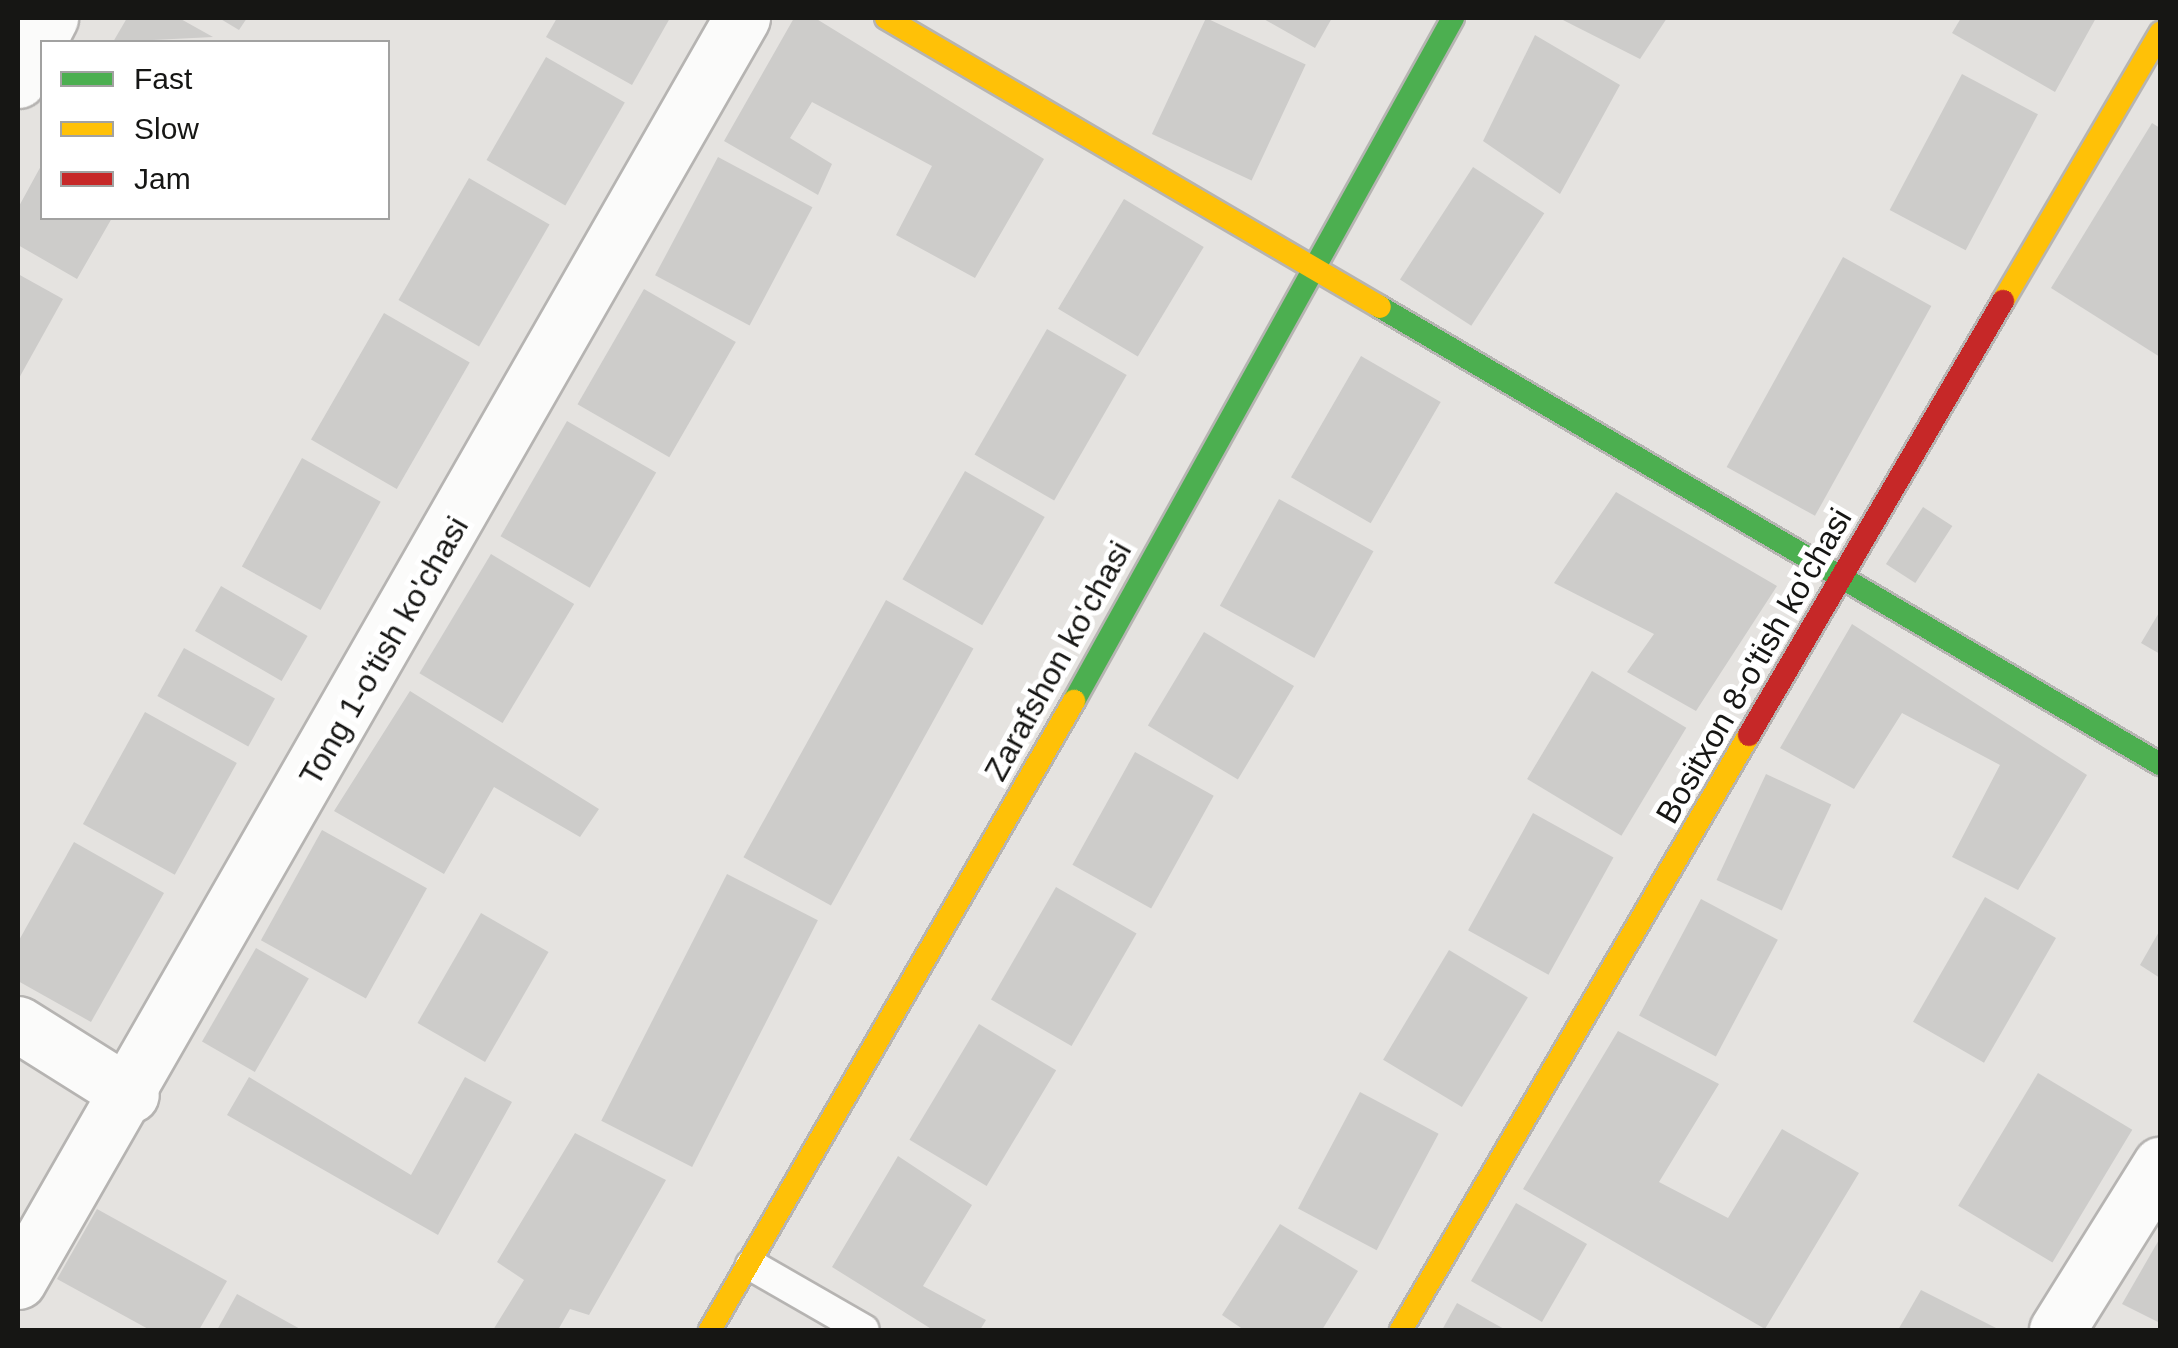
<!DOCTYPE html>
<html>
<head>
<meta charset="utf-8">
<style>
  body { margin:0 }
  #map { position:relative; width:2178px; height:1348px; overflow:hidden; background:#e5e3e0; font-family:Arial,sans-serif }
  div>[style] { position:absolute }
  .building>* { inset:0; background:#cdccca; transform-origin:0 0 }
  .roads { filter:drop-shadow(2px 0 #b6b4b2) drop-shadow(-2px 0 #b6b4b2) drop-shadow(0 2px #b6b4b2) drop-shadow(0 -2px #b6b4b2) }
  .lane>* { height:30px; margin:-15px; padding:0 15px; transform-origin:15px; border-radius:15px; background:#fbfbfa }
  .street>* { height:55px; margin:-27.5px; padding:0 27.5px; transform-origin:27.5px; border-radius:27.5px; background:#fbfbfa }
  .fast>* { height:22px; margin:-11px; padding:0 11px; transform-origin:11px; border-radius:11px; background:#4caf50 }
  .slow>* { height:22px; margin:-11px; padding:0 11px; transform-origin:11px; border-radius:11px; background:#ffc107 }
  .jam>* { height:22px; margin:-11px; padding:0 11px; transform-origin:11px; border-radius:11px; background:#c62828 }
  span { translate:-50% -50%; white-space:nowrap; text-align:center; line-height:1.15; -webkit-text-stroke:10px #fff; paint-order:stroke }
  .street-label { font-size:32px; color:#161614 }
  .frame { position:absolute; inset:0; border:20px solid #161614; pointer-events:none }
  .legend { position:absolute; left:40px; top:40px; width:350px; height:180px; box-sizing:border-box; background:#fff; border:2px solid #a2a2a1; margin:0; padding:12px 18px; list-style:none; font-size:30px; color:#161614 }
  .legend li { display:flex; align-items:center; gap:20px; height:50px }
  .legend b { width:50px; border:2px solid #a2a2a1 }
</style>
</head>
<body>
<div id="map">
  <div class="building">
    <div style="clip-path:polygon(127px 18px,179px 18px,213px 37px,113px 42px)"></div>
    <div style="clip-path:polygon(219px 18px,247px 18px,239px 30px)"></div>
    <div style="clip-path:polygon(557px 18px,670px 18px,632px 85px,546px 37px)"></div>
    <div style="clip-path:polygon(794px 18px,815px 18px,1044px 159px,975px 278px,896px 235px,932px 166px,812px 102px,790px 138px,832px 164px,818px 195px,724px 141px)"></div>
    <div style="left:1206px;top:18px;width:110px;height:128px;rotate:25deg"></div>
    <div style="clip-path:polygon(1262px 18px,1332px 18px,1315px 48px)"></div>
    <div style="clip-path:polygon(1559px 18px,1667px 18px,1640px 59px)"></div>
    <div style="clip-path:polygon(1961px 18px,2096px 18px,2055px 92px,1952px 33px)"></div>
    <div style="clip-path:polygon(1535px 35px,1620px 85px,1560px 194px,1483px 141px)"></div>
    <div style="left:546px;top:57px;width:91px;height:119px;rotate:30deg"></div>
    <div style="left:1962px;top:74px;width:86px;height:154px;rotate:28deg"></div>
    <div style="clip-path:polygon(2152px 123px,2160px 128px,2160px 357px,2051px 288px)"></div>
    <div style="left:718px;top:157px;width:107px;height:134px;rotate:28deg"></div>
    <div style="clip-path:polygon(42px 164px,42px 218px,112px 218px,77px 279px,18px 245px,18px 208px)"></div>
    <div style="left:1473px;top:167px;width:85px;height:134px;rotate:33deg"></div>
    <div style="left:469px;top:178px;width:93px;height:141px;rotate:30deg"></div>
    <div style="left:1124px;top:199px;width:93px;height:128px;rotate:31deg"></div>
    <div style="left:1843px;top:257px;width:101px;height:240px;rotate:29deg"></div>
    <div style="clip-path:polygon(18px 274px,63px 299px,18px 380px)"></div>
    <div style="left:644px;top:289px;width:106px;height:133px;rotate:30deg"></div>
    <div style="left:384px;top:313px;width:99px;height:146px;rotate:30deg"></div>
    <div style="left:1047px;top:329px;width:92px;height:145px;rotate:30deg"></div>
    <div style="left:1361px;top:356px;width:92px;height:140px;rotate:30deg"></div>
    <div style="left:567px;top:421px;width:103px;height:133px;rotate:30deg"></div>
    <div style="left:302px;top:458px;width:90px;height:124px;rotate:29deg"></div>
    <div style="left:965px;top:471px;width:92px;height:125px;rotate:30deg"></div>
    <div style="clip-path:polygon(1616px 492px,1777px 586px,1696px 711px,1627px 672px,1654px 634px,1554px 583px)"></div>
    <div style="left:1279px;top:499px;width:108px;height:122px;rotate:29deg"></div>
    <div style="left:1923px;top:507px;width:35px;height:68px;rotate:33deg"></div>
    <div style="left:491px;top:554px;width:97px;height:139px;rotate:31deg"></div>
    <div style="left:221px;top:586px;width:100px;height:52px;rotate:30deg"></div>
    <div style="left:886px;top:600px;width:100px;height:294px;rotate:29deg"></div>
    <div style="clip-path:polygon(2160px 611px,2160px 654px,2141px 643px)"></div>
    <div style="clip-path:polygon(1852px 624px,2087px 775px,2018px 890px,1952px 857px,2000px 765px,1902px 713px,1854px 789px,1780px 748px)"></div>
    <div style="left:1204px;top:632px;width:105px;height:109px;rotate:31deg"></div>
    <div style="left:184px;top:648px;width:104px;height:55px;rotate:29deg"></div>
    <div style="left:1592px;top:671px;width:110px;height:126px;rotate:31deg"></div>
    <div style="clip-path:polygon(410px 691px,599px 809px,580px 837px,494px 787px,444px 874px,334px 811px)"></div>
    <div style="left:145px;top:712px;width:105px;height:128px;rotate:29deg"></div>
    <div style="left:1135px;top:752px;width:90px;height:129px;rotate:29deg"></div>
    <div style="left:1766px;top:774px;width:72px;height:117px;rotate:25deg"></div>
    <div style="left:1533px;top:813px;width:92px;height:134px;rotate:29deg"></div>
    <div style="left:322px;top:830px;width:120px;height:126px;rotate:29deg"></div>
    <div style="clip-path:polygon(74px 842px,164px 893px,91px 1022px,18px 981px,18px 942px)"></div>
    <div style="left:727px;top:874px;width:102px;height:277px;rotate:27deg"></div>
    <div style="left:1056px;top:887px;width:93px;height:130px;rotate:30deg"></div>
    <div style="left:1985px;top:897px;width:82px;height:144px;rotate:30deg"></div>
    <div style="left:1701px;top:899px;width:87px;height:132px;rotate:28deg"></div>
    <div style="left:481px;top:913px;width:78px;height:127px;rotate:30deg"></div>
    <div style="clip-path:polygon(2160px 930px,2160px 978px,2140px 965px)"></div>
    <div style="left:256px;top:948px;width:61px;height:108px;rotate:30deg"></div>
    <div style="left:1449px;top:950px;width:92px;height:128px;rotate:31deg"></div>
    <div style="left:979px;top:1024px;width:90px;height:135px;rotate:31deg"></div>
    <div style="clip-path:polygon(1618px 1031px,1719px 1084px,1659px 1182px,1728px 1218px,1782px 1129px,1859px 1173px,1765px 1329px,1523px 1189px)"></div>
    <div style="left:2038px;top:1073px;width:110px;height:155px;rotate:31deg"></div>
    <div style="clip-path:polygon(249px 1077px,411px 1175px,465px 1077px,512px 1102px,438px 1235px,227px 1115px)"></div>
    <div style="left:1360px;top:1092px;width:89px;height:132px;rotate:28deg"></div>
    <div style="clip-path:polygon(575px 1133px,666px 1180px,589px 1315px,570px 1309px,558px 1330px,493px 1330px,524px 1280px,497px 1262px)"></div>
    <div style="clip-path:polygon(898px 1156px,972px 1205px,923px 1286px,986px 1320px,980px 1330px,933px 1330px,832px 1267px)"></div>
    <div style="left:1516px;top:1203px;width:82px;height:90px;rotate:30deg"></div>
    <div style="clip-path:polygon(97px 1209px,227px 1281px,199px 1330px,150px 1330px,57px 1279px)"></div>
    <div style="clip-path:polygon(1280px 1224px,1358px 1271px,1322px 1330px,1244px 1330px,1222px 1315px)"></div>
    <div style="clip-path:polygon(2160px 1238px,2160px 1323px,2122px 1304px)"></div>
    <div style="clip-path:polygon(1921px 1290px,2000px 1330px,1898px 1330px)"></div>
    <div style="clip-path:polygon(237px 1294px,302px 1330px,217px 1330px)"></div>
    <div style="clip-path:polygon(1457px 1303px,1506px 1330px,1442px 1330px)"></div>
  </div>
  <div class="roads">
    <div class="lane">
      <div style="left:751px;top:1265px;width:130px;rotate:29.9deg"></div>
    </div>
    <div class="street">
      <div style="left:18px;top:80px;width:70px;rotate:-62.7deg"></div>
      <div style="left:18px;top:1024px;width:133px;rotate:32.1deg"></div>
      <div style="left:18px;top:1281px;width:1456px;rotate:-60.18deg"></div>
      <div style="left:2057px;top:1330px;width:195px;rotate:-58deg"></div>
    </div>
    <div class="fast">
      <div style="left:1380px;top:307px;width:904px;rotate:30.37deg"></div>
      <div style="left:1074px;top:701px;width:781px;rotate:-60.97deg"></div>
    </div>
    <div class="slow">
      <div style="left:886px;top:18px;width:572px;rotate:30.33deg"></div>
      <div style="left:2003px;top:301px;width:311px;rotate:-59.6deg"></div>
      <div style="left:710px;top:1330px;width:727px;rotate:-59.94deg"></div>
      <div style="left:1401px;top:1330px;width:689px;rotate:-59.68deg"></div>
    </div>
    <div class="jam">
      <div style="left:1749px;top:735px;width:503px;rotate:-59.66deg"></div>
    </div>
  </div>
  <div class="street-label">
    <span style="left:384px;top:651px;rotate:-60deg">Tong 1-o'tish ko'chasi</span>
    <span style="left:1058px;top:661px;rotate:-61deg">Zarafshon ko'chasi</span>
    <span style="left:1754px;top:666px;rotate:-60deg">Bositxon 8-o'tish ko'chasi</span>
  </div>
  <div class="frame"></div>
  <ul class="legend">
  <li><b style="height:12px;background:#4caf50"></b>Fast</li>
  <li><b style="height:12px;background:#ffc107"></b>Slow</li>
  <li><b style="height:12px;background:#c62828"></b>Jam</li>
  </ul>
</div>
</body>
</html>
